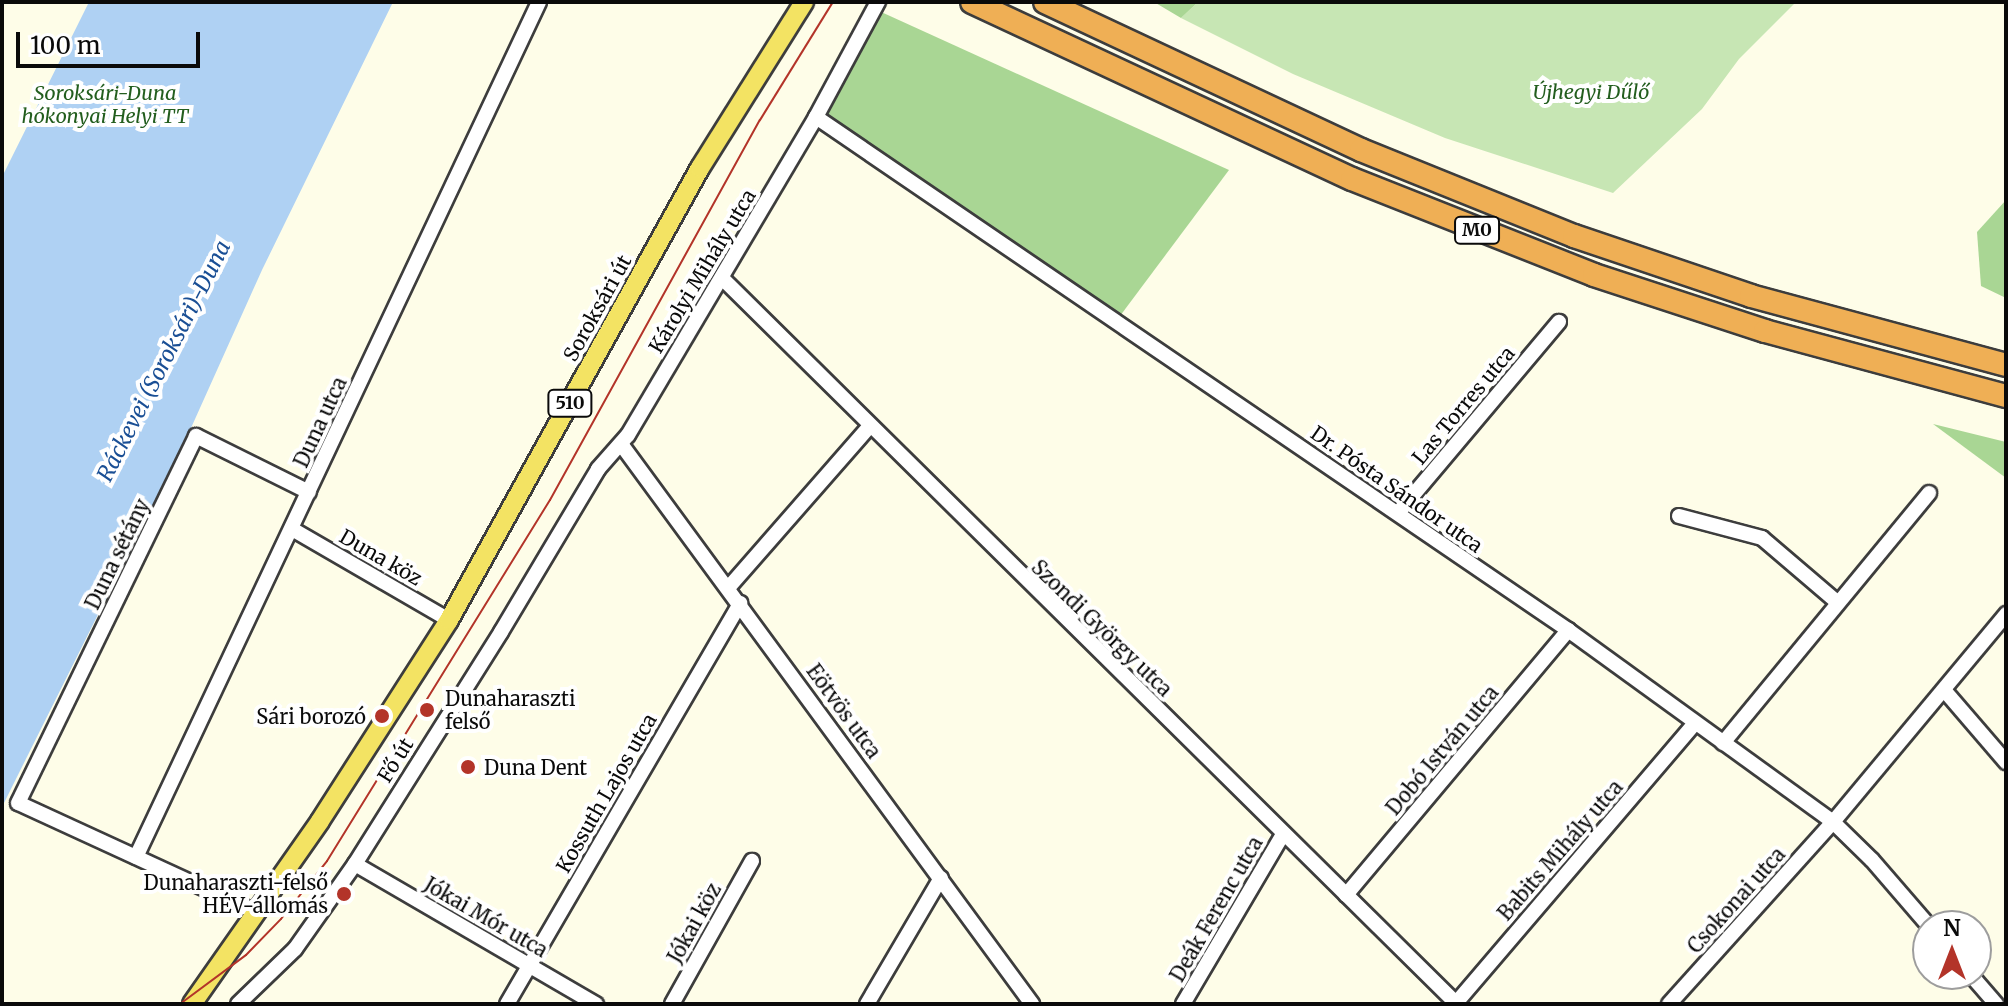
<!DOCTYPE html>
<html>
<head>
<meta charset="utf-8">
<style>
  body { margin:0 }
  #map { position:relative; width:2008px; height:1006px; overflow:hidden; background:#fefde8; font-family:Merriweather,serif }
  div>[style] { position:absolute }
  .green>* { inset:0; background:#c7e6b4 }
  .forest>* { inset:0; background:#a9d694 }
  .water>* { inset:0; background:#afd1f3 }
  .roads { filter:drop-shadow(2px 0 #3d3d3d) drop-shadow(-2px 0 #3d3d3d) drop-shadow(0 2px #3d3d3d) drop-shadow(0 -2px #3d3d3d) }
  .minor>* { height:14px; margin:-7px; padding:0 7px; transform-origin:7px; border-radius:7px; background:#fff }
  .major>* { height:18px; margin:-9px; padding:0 9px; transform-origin:9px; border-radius:9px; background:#f3e363 }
  .highway>* { height:22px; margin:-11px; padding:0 11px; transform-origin:11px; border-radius:11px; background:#efaf55 }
  .tram>* { height:2px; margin:-1px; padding:0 1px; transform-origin:1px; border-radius:1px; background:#b33429 }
  .dots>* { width:22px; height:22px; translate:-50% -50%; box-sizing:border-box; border:4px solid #fff; border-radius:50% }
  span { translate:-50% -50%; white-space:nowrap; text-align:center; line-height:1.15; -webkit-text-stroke:8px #fff; paint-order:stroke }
  .shield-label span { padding:2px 6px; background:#fff; border:2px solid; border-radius:6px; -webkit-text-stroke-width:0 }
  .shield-label { font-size:18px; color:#0a0a0a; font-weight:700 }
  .park-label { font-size:20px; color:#235e1e; font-style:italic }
  .street-label { font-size:20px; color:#0a0a0a }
  .poi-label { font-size:20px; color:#0a0a0a }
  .left { translate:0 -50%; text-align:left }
  .right { translate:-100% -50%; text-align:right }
  .water-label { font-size:22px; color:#1a4f95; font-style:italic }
  .frame { position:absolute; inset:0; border:4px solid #0a0a0a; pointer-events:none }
  .north { position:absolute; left:1912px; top:910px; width:80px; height:80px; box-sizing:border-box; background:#fff; border:2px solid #9d9d9d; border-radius:50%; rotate:0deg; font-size:22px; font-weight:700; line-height:32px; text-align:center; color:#0a0a0a }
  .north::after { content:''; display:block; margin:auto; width:28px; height:36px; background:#b33429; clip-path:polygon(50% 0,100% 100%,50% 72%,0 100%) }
  .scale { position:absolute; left:16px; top:32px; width:184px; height:36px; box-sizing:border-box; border:4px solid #0a0a0a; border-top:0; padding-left:10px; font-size:24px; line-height:28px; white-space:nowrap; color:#0a0a0a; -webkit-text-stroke:6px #fff; paint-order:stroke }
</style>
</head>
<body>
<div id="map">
  <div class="green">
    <div style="clip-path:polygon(1198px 2px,1796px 2px,1739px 59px,1702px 109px,1613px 193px,1445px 138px,1293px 74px,1181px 18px)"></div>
  </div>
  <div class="forest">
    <div style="clip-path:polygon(1154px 2px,1198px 2px,1181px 18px)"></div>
    <div style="clip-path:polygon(879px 11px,1229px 170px,1120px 316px,824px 112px)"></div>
    <div style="clip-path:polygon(2006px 200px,2006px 298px,1981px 286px,1977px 232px)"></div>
    <div style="clip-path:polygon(1933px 424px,2006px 442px,2006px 478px)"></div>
  </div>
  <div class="water">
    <div style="clip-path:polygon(89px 2px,393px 2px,262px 270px,191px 428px,2px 807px,2px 177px)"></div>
  </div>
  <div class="roads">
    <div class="minor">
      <div style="left:816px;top:117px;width:910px;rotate:34.3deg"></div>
      <div style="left:1568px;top:630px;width:327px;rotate:35.9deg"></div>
      <div style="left:1833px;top:822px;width:54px;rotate:44.3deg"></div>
      <div style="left:1872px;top:860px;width:87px;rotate:49.2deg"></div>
      <div style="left:722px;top:278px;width:1033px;rotate:44.65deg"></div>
      <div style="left:621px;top:444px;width:695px;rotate:53.72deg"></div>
      <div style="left:1398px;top:513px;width:250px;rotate:-49.9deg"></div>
      <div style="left:1679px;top:516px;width:86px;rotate:14.8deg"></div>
      <div style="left:1762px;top:538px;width:99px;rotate:40.5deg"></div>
      <div style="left:292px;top:529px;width:181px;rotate:30.1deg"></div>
      <div style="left:729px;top:587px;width:213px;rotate:-48.8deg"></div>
      <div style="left:1945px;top:691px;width:94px;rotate:49.3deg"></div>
      <div style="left:1723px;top:743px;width:324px;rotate:-50.5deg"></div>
      <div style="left:136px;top:857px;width:945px;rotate:-64.76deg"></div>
      <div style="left:355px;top:864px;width:279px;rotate:30.2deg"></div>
      <div style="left:1346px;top:895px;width:346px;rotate:-50deg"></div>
      <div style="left:251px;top:910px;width:256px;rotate:-155.3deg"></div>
      <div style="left:18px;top:803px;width:408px;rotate:-64.1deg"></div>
      <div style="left:196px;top:436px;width:126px;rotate:26.4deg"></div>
      <div style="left:1970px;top:974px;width:40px;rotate:49deg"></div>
      <div style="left:1456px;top:1003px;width:368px;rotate:-49.5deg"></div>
      <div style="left:238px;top:1004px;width:79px;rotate:-44deg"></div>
      <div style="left:295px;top:949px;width:104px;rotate:-54.8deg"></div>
      <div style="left:355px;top:864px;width:274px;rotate:-57.8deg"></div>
      <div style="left:501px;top:632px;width:190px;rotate:-59.2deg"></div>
      <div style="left:598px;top:469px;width:45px;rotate:-48.6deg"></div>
      <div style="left:628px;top:435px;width:369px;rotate:-59.4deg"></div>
      <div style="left:816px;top:117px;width:131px;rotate:-61.7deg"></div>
      <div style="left:507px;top:1004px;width:464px;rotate:-59.8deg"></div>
      <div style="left:672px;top:1004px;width:164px;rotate:-60.8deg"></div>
      <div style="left:867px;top:1004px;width:146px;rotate:-59.6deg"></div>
      <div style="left:1183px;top:1004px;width:197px;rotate:-59.5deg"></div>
      <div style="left:1669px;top:1004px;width:245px;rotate:-48deg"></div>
      <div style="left:1833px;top:822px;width:271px;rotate:-50.2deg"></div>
    </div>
    <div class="major">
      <div style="left:192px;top:1004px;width:223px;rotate:-55deg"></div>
      <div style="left:320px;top:821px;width:239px;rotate:-57.3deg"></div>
      <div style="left:449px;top:620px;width:517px;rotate:-60.96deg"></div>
      <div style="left:700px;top:168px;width:196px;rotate:-57.9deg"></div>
    </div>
    <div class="highway">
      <div style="left:972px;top:2px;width:419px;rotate:25deg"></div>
      <div style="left:1352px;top:179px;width:260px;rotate:21.6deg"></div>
      <div style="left:1594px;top:275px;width:180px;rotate:18.1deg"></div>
      <div style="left:1765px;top:331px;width:250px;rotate:15.1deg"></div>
      <div style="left:1045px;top:2px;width:349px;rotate:25.1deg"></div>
      <div style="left:1361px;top:150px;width:230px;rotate:22deg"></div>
      <div style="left:1574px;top:236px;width:187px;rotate:18.7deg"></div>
      <div style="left:1751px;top:296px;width:264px;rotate:15.1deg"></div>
    </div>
  </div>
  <div class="tram">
    <div style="left:180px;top:1004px;width:82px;rotate:-36.6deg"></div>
    <div style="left:246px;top:955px;width:50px;rotate:-45.8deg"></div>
    <div style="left:281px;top:919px;width:74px;rotate:-51.6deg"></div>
    <div style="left:327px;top:861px;width:424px;rotate:-58.3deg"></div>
    <div style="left:550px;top:500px;width:434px;rotate:-61.1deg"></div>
    <div style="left:760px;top:120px;width:139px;rotate:-58.3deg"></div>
  </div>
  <div class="dots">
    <div style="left:427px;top:710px;background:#b33429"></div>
    <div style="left:382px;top:716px;background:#b33429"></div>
    <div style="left:468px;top:767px;background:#b33429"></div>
    <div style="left:344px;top:894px;background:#b33429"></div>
  </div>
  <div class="shield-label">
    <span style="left:1477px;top:230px">M0</span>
    <span style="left:570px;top:403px">510</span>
  </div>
  <div class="park-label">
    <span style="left:1591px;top:91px">Újhegyi Dűlő</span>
    <span style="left:105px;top:104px">Soroksári-Duna<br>hókonyai Helyi TT</span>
  </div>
  <div class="street-label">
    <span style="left:702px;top:271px;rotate:-59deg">Károlyi Mihály utca</span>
    <span style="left:597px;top:308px;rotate:-61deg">Soroksári út</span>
    <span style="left:1463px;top:405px;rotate:-50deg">Las Torres utca</span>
    <span style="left:320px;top:422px;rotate:-65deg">Duna utca</span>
    <span style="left:1397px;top:489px;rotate:35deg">Dr. Pósta Sándor utca</span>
    <span style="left:117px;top:554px;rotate:-64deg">Duna sétány</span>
    <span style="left:381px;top:557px;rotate:30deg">Duna köz</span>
    <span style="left:1102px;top:628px;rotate:44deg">Szondi György utca</span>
    <span style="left:844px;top:711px;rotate:54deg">Eötvös utca</span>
    <span style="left:1442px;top:750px;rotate:-50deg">Dobó István utca</span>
    <span style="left:395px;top:760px;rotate:-58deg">Fő út</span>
    <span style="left:606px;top:793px;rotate:-60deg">Kossuth Lajos utca</span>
    <span style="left:1560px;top:850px;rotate:-49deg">Babits Mihály utca</span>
    <span style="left:1736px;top:900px;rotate:-48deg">Csokonai utca</span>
    <span style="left:1216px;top:909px;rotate:-60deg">Deák Ferenc utca</span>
    <span style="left:486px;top:917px;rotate:30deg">Jókai Mór utca</span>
    <span style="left:694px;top:923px;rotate:-61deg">Jókai köz</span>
  </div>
  <div class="poi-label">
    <span class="left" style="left:445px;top:710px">Dunaharaszti<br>felső</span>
    <span class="right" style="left:366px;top:716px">Sári borozó</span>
    <span class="left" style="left:484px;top:767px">Duna Dent</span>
    <span class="right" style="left:328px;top:894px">Dunaharaszti-felső<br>HÉV-állomás</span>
  </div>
  <div class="water-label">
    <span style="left:164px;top:361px;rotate:-63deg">Ráckevei (Soroksári)-Duna</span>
  </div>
  <div class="frame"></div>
  <div class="north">N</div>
  <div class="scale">100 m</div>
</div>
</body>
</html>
